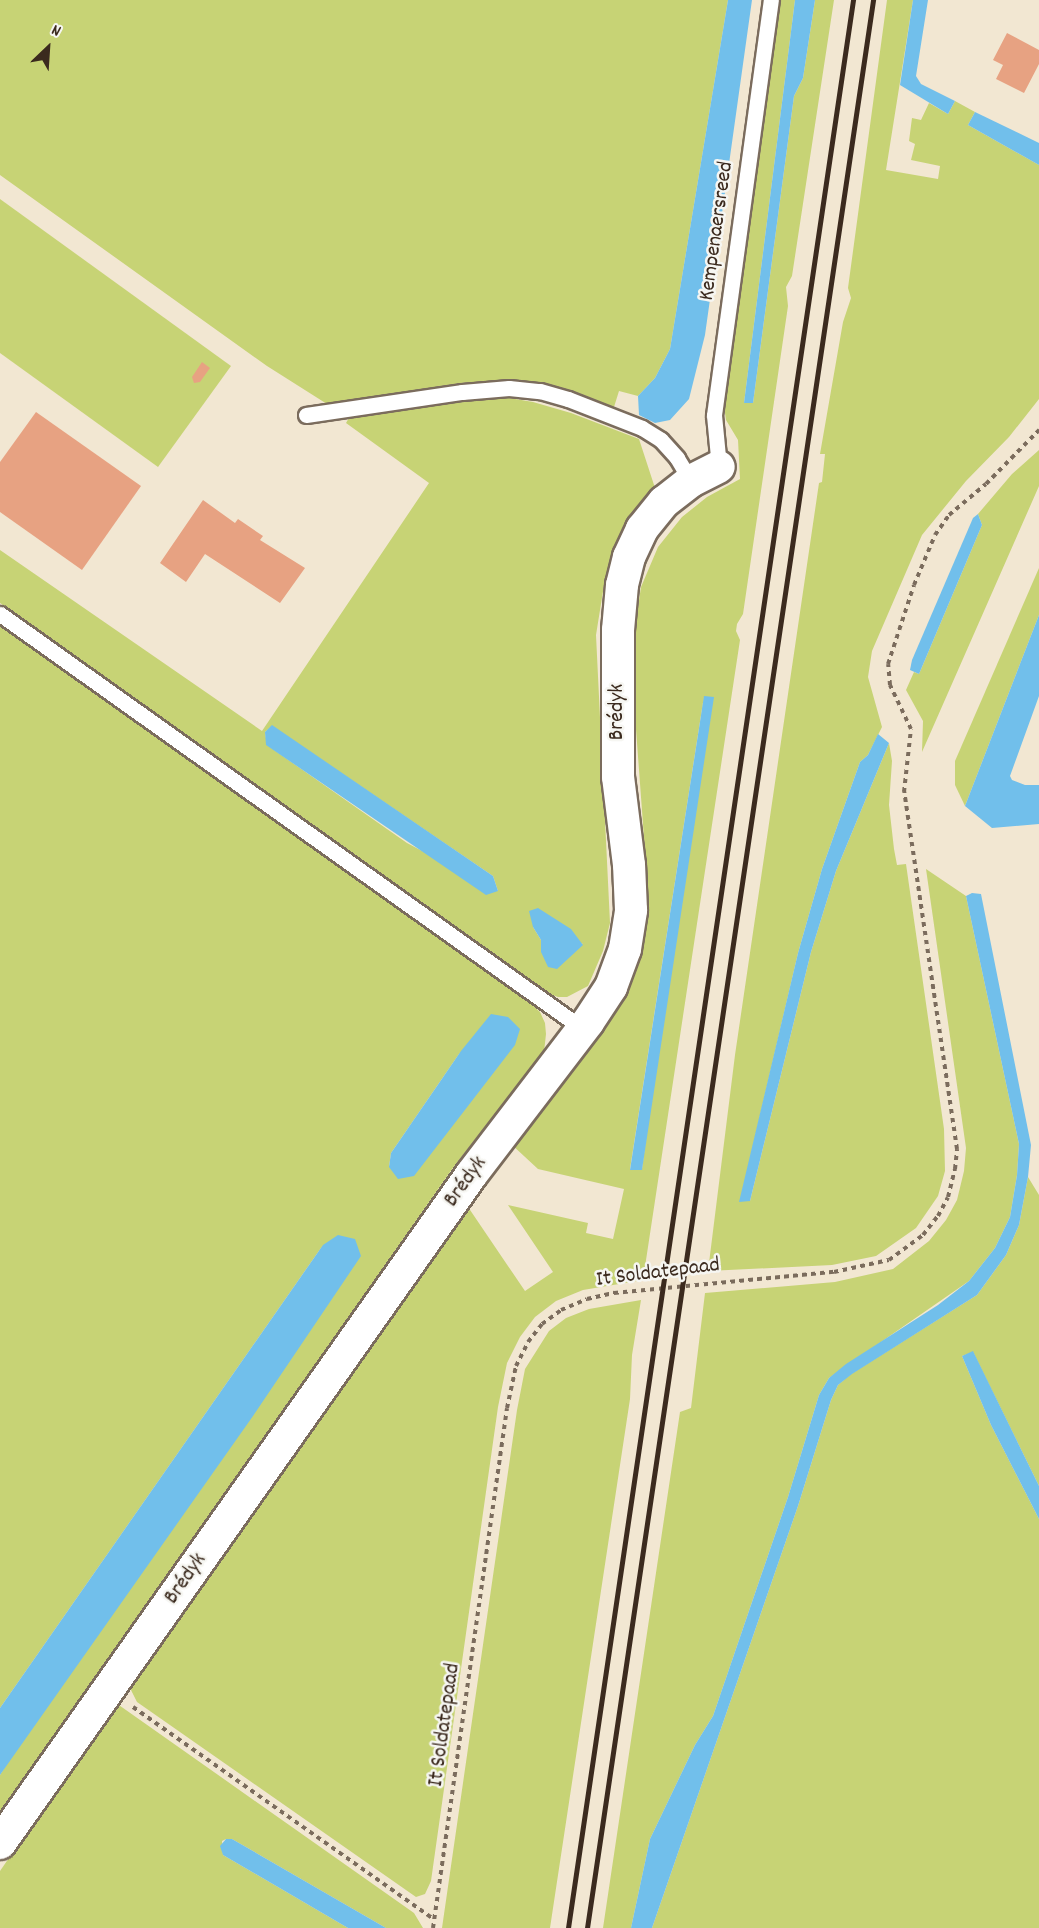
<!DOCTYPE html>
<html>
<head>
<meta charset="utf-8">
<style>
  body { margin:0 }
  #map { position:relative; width:1039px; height:1928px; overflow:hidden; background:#f2e7d2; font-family:Dekko,sans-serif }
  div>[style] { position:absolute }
  .green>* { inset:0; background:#c7d375 }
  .water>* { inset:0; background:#71bfeb }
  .building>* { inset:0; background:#e7a282 }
  .path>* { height:4px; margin-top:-2px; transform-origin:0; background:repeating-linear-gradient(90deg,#7b6c5d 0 4.5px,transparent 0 9px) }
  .roads { filter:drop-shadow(2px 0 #7b6c5d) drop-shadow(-2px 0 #7b6c5d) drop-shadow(0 2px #7b6c5d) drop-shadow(0 -2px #7b6c5d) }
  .lane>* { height:15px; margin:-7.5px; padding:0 7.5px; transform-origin:7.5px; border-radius:7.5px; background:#fff }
  .street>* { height:32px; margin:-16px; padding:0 16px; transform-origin:16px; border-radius:16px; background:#fff }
  .rail>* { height:4.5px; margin:-2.25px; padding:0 2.25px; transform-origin:2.25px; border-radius:2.25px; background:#3b2a1e }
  span { translate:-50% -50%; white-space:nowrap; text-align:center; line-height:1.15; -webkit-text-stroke:5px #f6f6f2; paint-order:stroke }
  .street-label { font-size:22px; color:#3b2a1e }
  .north { position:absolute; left:18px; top:18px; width:60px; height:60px; -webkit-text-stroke:4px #f6f6f2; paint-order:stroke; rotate:25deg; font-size:16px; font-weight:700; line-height:24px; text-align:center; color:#3b2a1e }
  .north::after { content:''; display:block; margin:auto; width:21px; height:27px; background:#3b2a1e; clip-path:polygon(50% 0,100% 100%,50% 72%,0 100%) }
</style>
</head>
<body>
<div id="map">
  <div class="green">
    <div style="clip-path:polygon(0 0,728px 0,670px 349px,655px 378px,638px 396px,619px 391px,614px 407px,537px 385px,503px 380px,461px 383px,327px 404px,267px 366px,0 175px)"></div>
    <div style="clip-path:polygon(evenodd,780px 0,795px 0,744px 403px,753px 403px,794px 96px,803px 78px,815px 0,834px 0,792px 276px,786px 287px,788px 306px,743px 614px,737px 624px,736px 631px,740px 640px,643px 1280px,583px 1290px,556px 1301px,535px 1317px,520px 1337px,507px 1363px,498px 1407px,431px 1881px,425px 1894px,416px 1897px,137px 1702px,131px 1690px,133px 1679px,466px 1204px,525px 1291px,553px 1272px,508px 1205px,588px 1223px,586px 1233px,613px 1239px,624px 1189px,538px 1169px,511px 1144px,620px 1000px,639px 960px,646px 930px,648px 892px,634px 702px,633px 641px,641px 587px,658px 547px,682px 517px,707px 497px,740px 479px,738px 440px,726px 420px,723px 399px,780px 0,704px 696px,642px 1169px,630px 1170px,630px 1169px,704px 696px)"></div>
    <div style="clip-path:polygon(887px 0,913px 0,886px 170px,938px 179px,940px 166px,911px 160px,915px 144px,909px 141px,912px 118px,921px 120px,929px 103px,948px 114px,955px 101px,975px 112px,968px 125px,1039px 165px,1039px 399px,1009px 437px,966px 481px,922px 535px,872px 651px,868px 677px,882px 727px,868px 755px,860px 762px,822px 869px,798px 953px,740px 1201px,750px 1201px,811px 952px,836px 871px,889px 743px,892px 761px,889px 805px,894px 849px,897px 865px,906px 864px,944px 1129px,945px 1171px,938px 1196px,916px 1228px,876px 1256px,832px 1265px,708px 1271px,735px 1055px,819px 483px,822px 482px,825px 454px,820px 454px,843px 322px,851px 298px,848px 288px)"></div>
    <div style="clip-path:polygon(0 199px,231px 366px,158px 467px,0 353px)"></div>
    <div style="clip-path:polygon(evenodd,503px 397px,533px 402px,571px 413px,639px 439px,655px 488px,627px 526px,605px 579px,596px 635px,610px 923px,603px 951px,588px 986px,567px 997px,558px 997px,547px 993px,0 603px,0 550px,262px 731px,429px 483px,346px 423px,350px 416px,503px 397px,272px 726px,493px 876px,498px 891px,407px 843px,267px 745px,265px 732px,272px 726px,503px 397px,533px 927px,583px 944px,541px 952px,541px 940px,533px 927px)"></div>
    <div style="clip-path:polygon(1039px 450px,1039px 486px,922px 752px,923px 721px,906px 690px,914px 672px,919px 674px,982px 525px,978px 514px,1012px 474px)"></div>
    <div style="clip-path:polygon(1039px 568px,1039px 615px,965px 806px,955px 785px,955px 761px)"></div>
    <div style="clip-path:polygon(evenodd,0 623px,513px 987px,540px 1012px,545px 1023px,546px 1034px,544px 1052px,455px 1165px,0 1814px,0 1775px,323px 1245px,0 1708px,0 623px,461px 1051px,389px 1167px,391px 1153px,461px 1051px)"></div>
    <div style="clip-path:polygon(926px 869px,966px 896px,1019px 1144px,1017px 1175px,1010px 1217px,995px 1248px,969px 1281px,829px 1378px,819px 1395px,788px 1497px,713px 1716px,695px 1745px,650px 1839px,631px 1928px,603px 1928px,680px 1412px,691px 1408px,705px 1293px,835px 1282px,893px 1269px,929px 1241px,946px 1220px,957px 1200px,964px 1171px,966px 1148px)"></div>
    <div style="clip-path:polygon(1028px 1177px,1039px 1195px,1039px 1486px,973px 1352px,962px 1356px,991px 1425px,1039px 1519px,1039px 1928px,652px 1928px,798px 1506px,831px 1400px,838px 1385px,851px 1374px,977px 1295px,1006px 1255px,1019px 1225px)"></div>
    <div style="clip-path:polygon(641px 1300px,632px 1355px,630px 1399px,550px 1928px,442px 1928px,517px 1410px,525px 1369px,549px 1331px,566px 1318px,589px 1309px)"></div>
    <div style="clip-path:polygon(116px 1703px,414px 1913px,423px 1928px,386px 1928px,232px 1839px,226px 1839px,222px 1841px,223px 1855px,348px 1928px,0 1928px,0 1871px)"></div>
  </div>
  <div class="water">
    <div style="clip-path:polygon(728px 0,752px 0,705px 335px,689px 399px,670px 420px,655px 423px,639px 415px,638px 396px,655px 378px,670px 349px)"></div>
    <div style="clip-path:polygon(795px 0,815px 0,803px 78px,794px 96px,753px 403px,744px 403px)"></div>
    <div style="clip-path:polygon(913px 0,928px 0,916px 76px,921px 84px,955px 101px,948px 114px,900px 85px)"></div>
    <div style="clip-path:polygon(975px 112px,1039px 143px,1039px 165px,968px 125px)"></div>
    <div style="clip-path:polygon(978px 514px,982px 525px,919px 674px,910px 670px,912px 660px,973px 518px)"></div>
    <div style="clip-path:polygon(1039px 615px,1039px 696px,1010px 776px,1012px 780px,1025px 785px,1039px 785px,1039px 824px,992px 828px,965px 806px)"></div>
    <div style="clip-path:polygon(704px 696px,714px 697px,642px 1170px,630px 1170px)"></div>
    <div style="clip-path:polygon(272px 725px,493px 876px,498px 891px,486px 895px,266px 745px,265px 732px)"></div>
    <div style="clip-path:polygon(878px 734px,889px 743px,836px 871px,811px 952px,750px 1201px,739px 1202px,798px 953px,822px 869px,860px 762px,868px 755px)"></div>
    <div style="clip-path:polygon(972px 893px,981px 894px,1031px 1145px,1028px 1177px,1019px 1225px,1006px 1255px,977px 1295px,852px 1374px,838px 1385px,831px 1400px,798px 1506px,652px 1928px,631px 1928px,650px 1839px,695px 1745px,713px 1716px,788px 1497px,819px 1395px,829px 1378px,846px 1364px,938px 1305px,969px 1281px,995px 1248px,1010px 1217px,1017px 1175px,1019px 1144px,966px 896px)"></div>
    <div style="clip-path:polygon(538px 908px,571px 929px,583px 945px,557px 969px,548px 967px,541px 952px,541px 940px,533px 927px,529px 911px)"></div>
    <div style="clip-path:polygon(491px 1014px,508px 1017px,520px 1029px,515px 1045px,414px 1176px,398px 1179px,389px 1167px,391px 1153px,461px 1051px)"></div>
    <div style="clip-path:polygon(338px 1235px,355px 1239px,361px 1256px,253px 1416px,0 1775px,0 1708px,323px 1245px)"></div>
    <div style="clip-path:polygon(973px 1351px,1039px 1486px,1039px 1519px,991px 1425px,962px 1356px)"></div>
    <div style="clip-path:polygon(226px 1839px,232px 1839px,386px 1928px,348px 1928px,223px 1855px,220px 1846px)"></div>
  </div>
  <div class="building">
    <div style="clip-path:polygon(1007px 33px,1039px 50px,1039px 64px,1024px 93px,996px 79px,1003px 65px,993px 60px)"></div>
    <div style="clip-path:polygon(202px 362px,210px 368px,200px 382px,194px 383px,192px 377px)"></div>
    <div style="clip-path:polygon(36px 412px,141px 486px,82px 570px,0 512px,0 462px)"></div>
    <div style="clip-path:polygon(203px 500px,235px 523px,238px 519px,263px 536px,260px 540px,305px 568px,280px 603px,205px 554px,186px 582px,160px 563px)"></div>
  </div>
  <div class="path">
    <div style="left:133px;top:1707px;width:368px;rotate:35.2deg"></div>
    <div style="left:433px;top:1928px;width:525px;rotate:-81.9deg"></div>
    <div style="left:507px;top:1408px;width:43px;rotate:-77.9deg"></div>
    <div style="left:516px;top:1366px;width:27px;rotate:-63deg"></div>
    <div style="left:528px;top:1342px;width:23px;rotate:-52deg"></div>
    <div style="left:542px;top:1324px;width:24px;rotate:-36deg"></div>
    <div style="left:561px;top:1310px;width:28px;rotate:-23deg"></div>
    <div style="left:587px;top:1299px;width:28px;rotate:-13deg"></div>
    <div style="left:614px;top:1293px;width:221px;rotate:-5.5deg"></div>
    <div style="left:834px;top:1272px;width:56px;rotate:-12.3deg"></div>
    <div style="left:889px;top:1260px;width:42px;rotate:-36.3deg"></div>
    <div style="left:923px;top:1235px;width:24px;rotate:-52deg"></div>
    <div style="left:938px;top:1216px;width:21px;rotate:-62deg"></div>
    <div style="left:948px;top:1197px;width:29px;rotate:-76deg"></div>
    <div style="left:955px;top:1169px;width:20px;rotate:-84deg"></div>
    <div style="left:957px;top:1149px;width:361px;rotate:-98.4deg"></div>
    <div style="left:904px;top:792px;width:63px;rotate:-83.7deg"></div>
    <div style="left:911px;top:729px;width:49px;rotate:-115.5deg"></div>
    <div style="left:890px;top:685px;width:21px;rotate:-95deg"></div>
    <div style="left:888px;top:664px;width:83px;rotate:-71.8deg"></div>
    <div style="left:914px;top:585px;width:54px;rotate:-67.2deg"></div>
    <div style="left:935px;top:535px;width:24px;rotate:-55deg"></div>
    <div style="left:949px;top:515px;width:48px;rotate:-40deg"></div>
    <div style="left:986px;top:484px;width:76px;rotate:-45.5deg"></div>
  </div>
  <div class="roads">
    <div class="lane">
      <div style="left:306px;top:415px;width:158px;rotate:-8.4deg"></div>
      <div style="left:462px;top:392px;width:47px;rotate:-4.9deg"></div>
      <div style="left:509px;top:388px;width:31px;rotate:6deg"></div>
      <div style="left:540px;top:391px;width:29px;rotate:16deg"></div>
      <div style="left:568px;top:399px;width:79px;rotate:21.4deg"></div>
      <div style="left:642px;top:428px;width:22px;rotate:32deg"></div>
      <div style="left:661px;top:440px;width:24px;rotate:48deg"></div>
      <div style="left:677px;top:458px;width:27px;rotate:59deg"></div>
      <div style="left:719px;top:467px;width:52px;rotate:-95.5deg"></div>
      <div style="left:714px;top:415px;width:419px;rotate:-82.2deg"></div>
      <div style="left:0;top:614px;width:716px;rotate:35.44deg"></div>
    </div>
    <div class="street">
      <div style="left:0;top:1843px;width:817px;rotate:-54.81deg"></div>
      <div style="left:471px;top:1175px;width:193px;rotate:-52.6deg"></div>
      <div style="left:588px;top:1022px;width:42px;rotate:-56.7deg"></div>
      <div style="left:611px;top:987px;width:40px;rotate:-69.8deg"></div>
      <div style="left:625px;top:949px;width:39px;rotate:-81deg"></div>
      <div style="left:631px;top:910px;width:45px;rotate:-92.5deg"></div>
      <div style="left:629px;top:865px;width:89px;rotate:-97.1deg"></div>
      <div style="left:618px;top:777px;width:147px;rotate:-90deg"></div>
      <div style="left:618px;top:630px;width:45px;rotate:-84.9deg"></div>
      <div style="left:622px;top:585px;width:29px;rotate:-76deg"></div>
      <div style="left:629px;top:557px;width:31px;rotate:-65deg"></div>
      <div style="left:642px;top:529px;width:35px;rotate:-51deg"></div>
      <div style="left:664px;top:502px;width:34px;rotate:-38deg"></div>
      <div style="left:691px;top:481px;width:31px;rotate:-27deg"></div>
    </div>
  </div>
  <div class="rail">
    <div style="left:568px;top:1928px;width:1949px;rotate:-81.59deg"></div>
    <div style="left:587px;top:1928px;width:1949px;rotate:-81.56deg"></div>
  </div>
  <div class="street-label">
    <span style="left:717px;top:231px;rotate:-82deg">Kempenaersreed</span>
    <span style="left:618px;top:712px;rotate:-90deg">Brédyk</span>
    <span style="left:466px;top:1182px;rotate:-54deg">Brédyk</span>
    <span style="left:658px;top:1273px;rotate:-7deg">It Soldatepaad</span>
    <span style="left:186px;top:1579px;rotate:-55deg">Brédyk</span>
    <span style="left:445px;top:1725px;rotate:-82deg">It Soldatepaad</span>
  </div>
  <div class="north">N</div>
</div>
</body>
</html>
